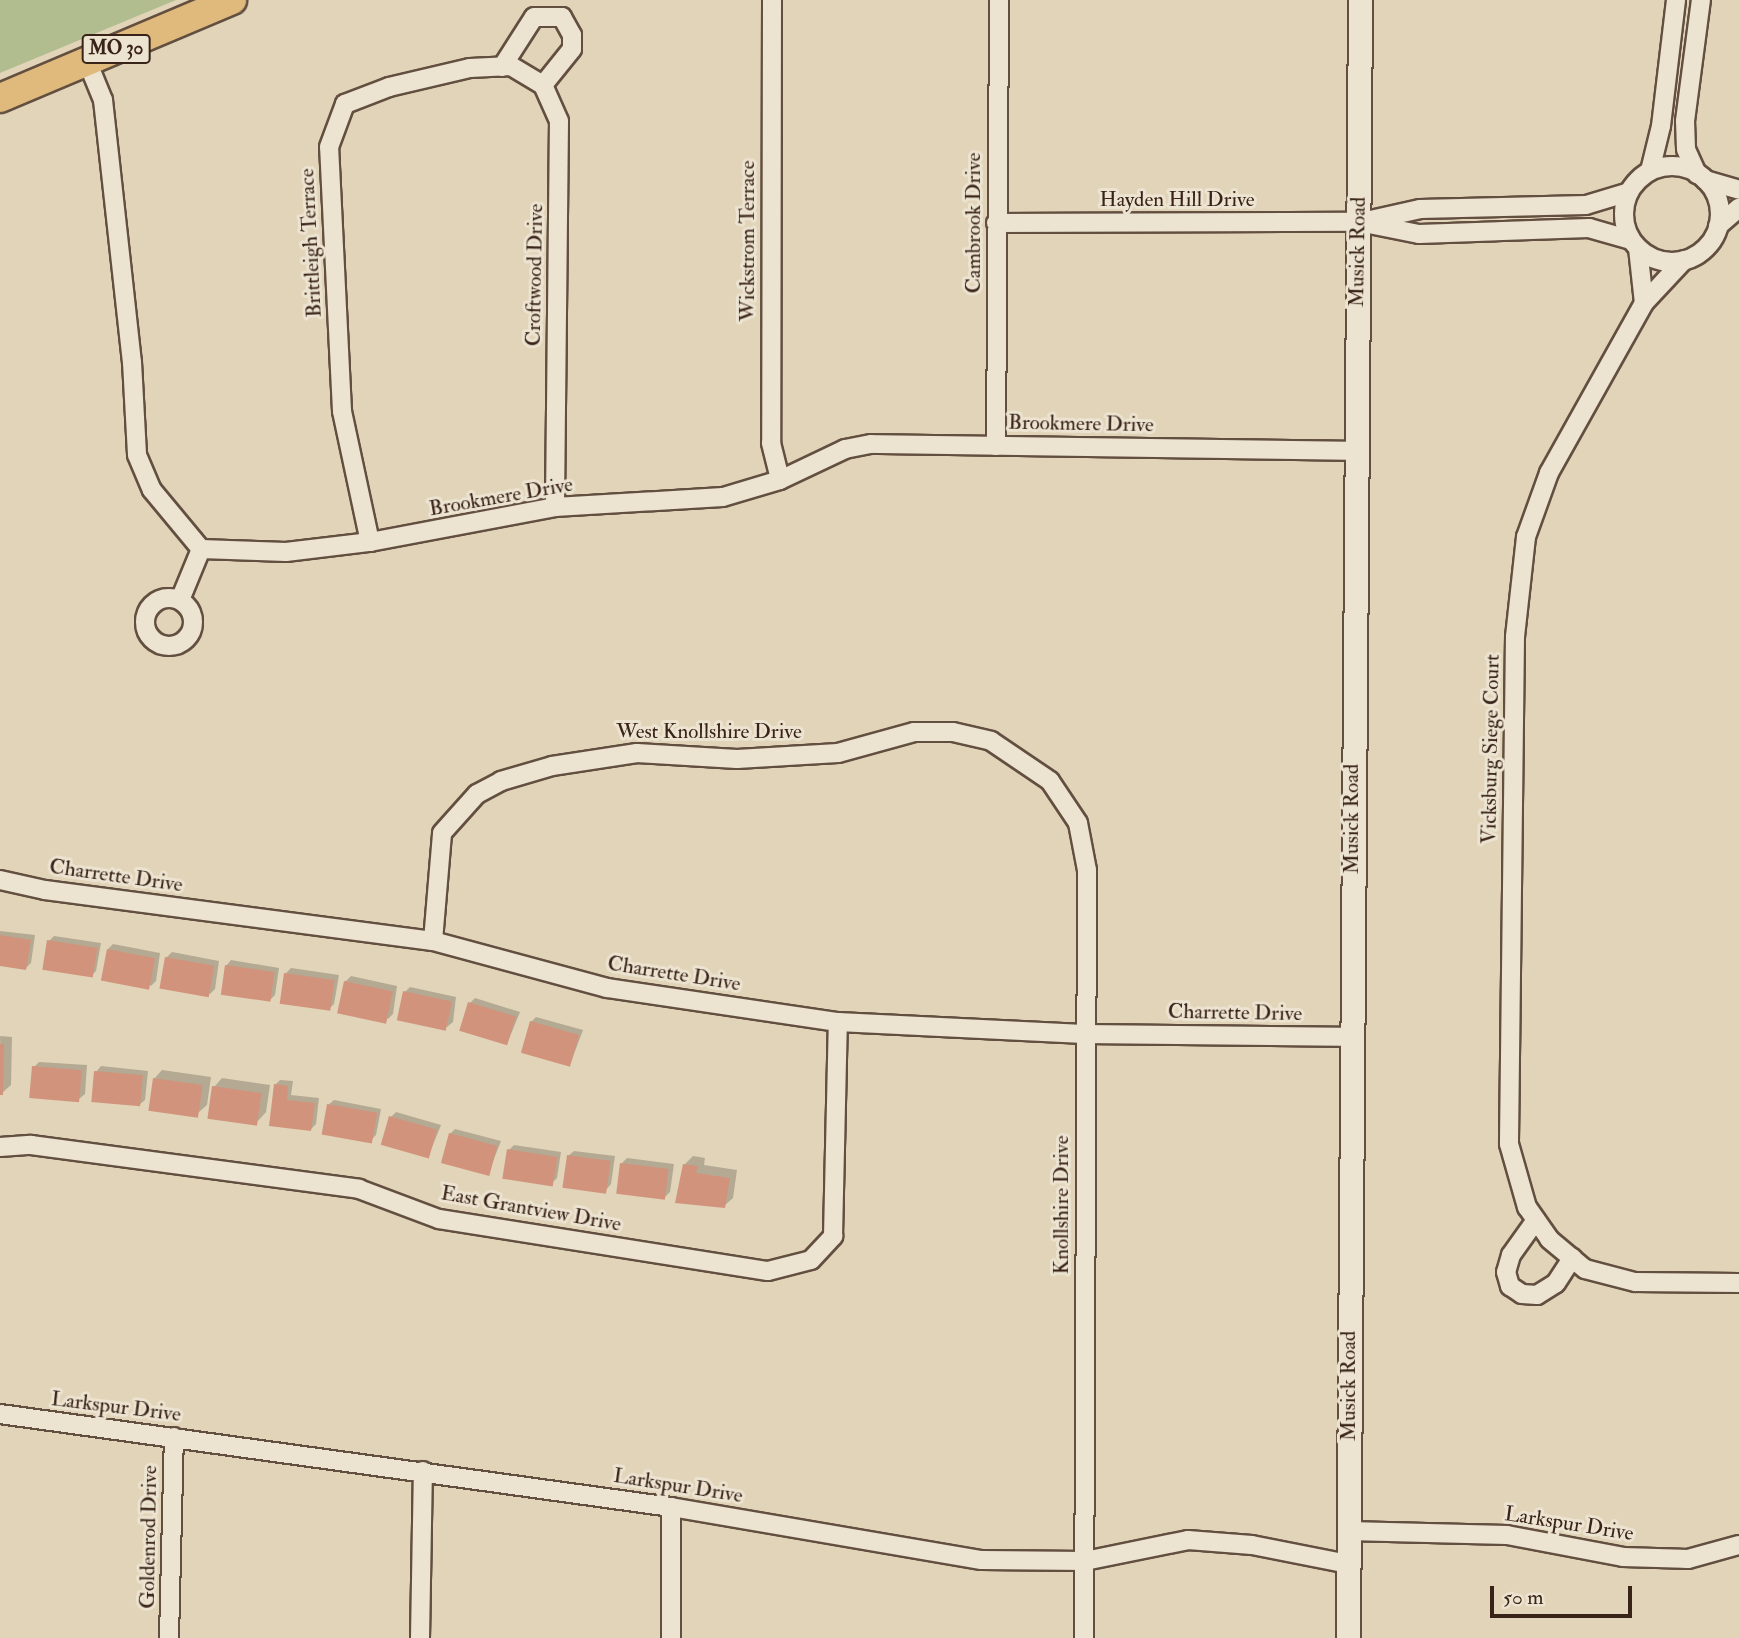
<!DOCTYPE html>
<html>
<head>
<meta charset="utf-8">
<style>
  body { margin:0 }
  #map { position:relative; width:1739px; height:1638px; overflow:hidden; background:#e1d4b8; font-family:"IM FELL Double Pica",serif }
  div>[style] { position:absolute }
  .green>* { inset:0; background:#b2bd8f }
  .shadow>* { inset:0; background:#0003 }
  .building>* { inset:0; background:#d2937c; transform-origin:0 0 }
  .roads { filter:drop-shadow(2px 0 #634f40) drop-shadow(-2px 0 #634f40) drop-shadow(0 2px #634f40) drop-shadow(0 -2px #634f40) }
  .minor>* { height:18px; margin:-9px; padding:0 9px; transform-origin:9px; border-radius:9px; background:#ece3d1 }
  .minor>.ring { margin:-9px; padding:0; box-sizing:content-box; background:none; border:18px solid #ece3d1; border-radius:50% }
  .tertiary>* { height:23px; margin:-11.5px; padding:0 11.5px; transform-origin:11.5px; border-radius:11.5px; background:#ece3d1 }
  .primary>* { height:28px; margin:-14px; padding:0 14px; transform-origin:14px; border-radius:14px; background:#e0ba7c }
  span { translate:-50% -50%; white-space:nowrap; text-align:center; line-height:1.15; -webkit-text-stroke:6px #ece3d1; paint-order:stroke }
  .shield-label span { padding:2px 5px; background:#ece3d1; border:2px solid; border-radius:5px; -webkit-text-stroke-width:0 }
  .shield-label { font-size:19px; color:#392318; font-weight:700 }
  .street-label { font-size:21px; color:#392318 }
  .scale { position:absolute; left:1490px; top:1586px; width:142px; height:32px; box-sizing:border-box; border:4px solid #392318; border-top:0; padding-left:9px; font-size:21px; line-height:24px; white-space:nowrap; color:#392318; -webkit-text-stroke:5px #ece3d1; paint-order:stroke }
</style>
</head>
<body>
<div id="map">
  <div class="green">
    <div style="clip-path:polygon(0 0,176px 0,0 73px)"></div>
  </div>
  <div class="shadow">
    <div style="clip-path:polygon(0 931px,35px 935px,31px 963px,26px 968px,0 964px)"></div>
    <div style="clip-path:polygon(54px 936px,101px 943px,96px 971px,91px 976px,49px 941px)"></div>
    <div style="clip-path:polygon(113px 944px,160px 953px,156px 981px,151px 986px,108px 949px)"></div>
    <div style="clip-path:polygon(172px 952px,219px 961px,215px 989px,210px 994px,166px 958px)"></div>
    <div style="clip-path:polygon(231px 960px,279px 968px,275px 995px,270px 1000px,226px 966px)"></div>
    <div style="clip-path:polygon(291px 968px,339px 975px,334px 1004px,329px 1009px,286px 973px)"></div>
    <div style="clip-path:polygon(351px 976px,397px 986px,393px 1014px,388px 1019px,345px 982px)"></div>
    <div style="clip-path:polygon(410px 987px,456px 997px,453px 1022px,447px 1027px,405px 992px)"></div>
    <div style="clip-path:polygon(475px 998px,520px 1012px,507px 1044px,470px 1003px)"></div>
    <div style="clip-path:polygon(536px 1017px,583px 1030px,571px 1062px,531px 1022px)"></div>
    <div style="clip-path:polygon(0 1036px,12px 1037px,11px 1085px,2px 1093px)"></div>
    <div style="clip-path:polygon(39px 1062px,87px 1065px,85px 1094px,79px 1099px,34px 1067px)"></div>
    <div style="clip-path:polygon(101px 1066px,148px 1071px,145px 1100px,139px 1105px,96px 1072px)"></div>
    <div style="clip-path:polygon(162px 1070px,211px 1077px,207px 1105px,198px 1113px,154px 1079px)"></div>
    <div style="clip-path:polygon(222px 1078px,270px 1085px,266px 1112px,258px 1121px,214px 1087px)"></div>
    <div style="clip-path:polygon(280px 1080px,293px 1081px,291px 1095px,319px 1098px,316px 1124px,311px 1129px,271px 1125px,275px 1085px)"></div>
    <div style="clip-path:polygon(334px 1100px,381px 1109px,376px 1135px,371px 1140px,328px 1105px)"></div>
    <div style="clip-path:polygon(396px 1112px,441px 1125px,428px 1157px,391px 1117px)"></div>
    <div style="clip-path:polygon(455px 1129px,501px 1141px,488px 1174px,450px 1134px)"></div>
    <div style="clip-path:polygon(514px 1145px,561px 1152px,557px 1178px,552px 1183px,509px 1150px)"></div>
    <div style="clip-path:polygon(574px 1151px,615px 1156px,611px 1184px,606px 1190px,568px 1156px)"></div>
    <div style="clip-path:polygon(693px 1156px,705px 1158px,704px 1165px,737px 1170px,733px 1198px,724px 1206px,684px 1165px)"></div>
    <div style="clip-path:polygon(627px 1158px,674px 1164px,670px 1192px,665px 1197px,622px 1163px)"></div>
  </div>
  <div class="building">
    <div style="clip-path:polygon(0 935px,31px 940px,26px 970px,0 966px)"></div>
    <div style="left:47px;top:940px;width:51px;height:30px;rotate:9deg"></div>
    <div style="left:107px;top:949px;width:49px;height:32px;rotate:11deg"></div>
    <div style="left:165px;top:957px;width:50px;height:32px;rotate:10deg"></div>
    <div style="left:225px;top:965px;width:50px;height:30px;rotate:8deg"></div>
    <div style="left:284px;top:973px;width:51px;height:31px;rotate:8deg"></div>
    <div style="left:344px;top:981px;width:50px;height:33px;rotate:12deg"></div>
    <div style="left:403px;top:991px;width:50px;height:30px;rotate:12deg"></div>
    <div style="left:468px;top:1002px;width:50px;height:30px;rotate:17deg"></div>
    <div style="left:530px;top:1021px;width:51px;height:33px;rotate:16deg"></div>
    <div style="clip-path:polygon(0 1044px,4px 1044px,3px 1095px,0 1095px)"></div>
    <div style="left:32px;top:1066px;width:50px;height:32px;rotate:5deg"></div>
    <div style="left:94px;top:1071px;width:49px;height:31px;rotate:5deg"></div>
    <div style="left:153px;top:1078px;width:50px;height:33px;rotate:8deg"></div>
    <div style="clip-path:polygon(274px 1084px,288px 1086px,287px 1100px,315px 1103px,311px 1131px,269px 1126px)"></div>
    <div style="left:212px;top:1086px;width:50px;height:33px;rotate:8deg"></div>
    <div style="left:327px;top:1104px;width:51px;height:31px;rotate:10deg"></div>
    <div style="left:389px;top:1116px;width:50px;height:30px;rotate:16deg"></div>
    <div style="left:449px;top:1133px;width:50px;height:31px;rotate:15deg"></div>
    <div style="left:507px;top:1149px;width:51px;height:30px;rotate:9deg"></div>
    <div style="left:567px;top:1155px;width:44px;height:33px;rotate:8deg"></div>
    <div style="left:620px;top:1163px;width:49px;height:31px;rotate:7deg"></div>
    <div style="clip-path:polygon(683px 1164px,698px 1166px,696px 1173px,730px 1178px,725px 1208px,675px 1203px)"></div>
  </div>
  <div class="roads">
    <div class="minor">
      <div style="left:772px;top:0;width:443px;rotate:90.1deg"></div>
      <div style="left:771px;top:443px;width:38px;rotate:76deg"></div>
      <div style="left:87px;top:61px;width:42px;rotate:67.7deg"></div>
      <div style="left:103px;top:100px;width:264px;rotate:83.7deg"></div>
      <div style="left:132px;top:362px;width:93px;rotate:86.9deg"></div>
      <div style="left:137px;top:455px;width:38px;rotate:67deg"></div>
      <div style="left:152px;top:490px;width:77px;rotate:50.3deg"></div>
      <div style="left:201px;top:549px;width:85px;rotate:2deg"></div>
      <div style="left:286px;top:552px;width:85px;rotate:-6.8deg"></div>
      <div style="left:370px;top:542px;width:188px;rotate:-10.7deg"></div>
      <div style="left:555px;top:507px;width:168px;rotate:-3.4deg"></div>
      <div style="left:723px;top:497px;width:59px;rotate:-16.6deg"></div>
      <div style="left:780px;top:480px;width:72px;rotate:-25.5deg"></div>
      <div style="left:845px;top:449px;width:26px;rotate:-11deg"></div>
      <div style="left:871px;top:444px;width:484px;rotate:0.8deg"></div>
      <div style="left:502px;top:67px;width:59px;rotate:-57.4deg"></div>
      <div style="left:534px;top:17px;width:28px"></div>
      <div style="left:562px;top:17px;width:21px;rotate:61deg"></div>
      <div style="left:572px;top:35px;width:14px;rotate:90deg"></div>
      <div style="left:572px;top:49px;width:46px;rotate:128.9deg"></div>
      <div class="ring" style="left:1624px;top:166px;width:78px;height:78px"></div>
      <div style="left:1650px;top:171px;width:46px;rotate:-76.3deg"></div>
      <div style="left:1661px;top:126px;width:127px;rotate:-83.2deg"></div>
      <div style="left:1697px;top:174px;width:27px;rotate:-114deg"></div>
      <div style="left:1686px;top:149px;width:28px;rotate:-92deg"></div>
      <div style="left:1685px;top:121px;width:122px;rotate:-82.5deg"></div>
      <div style="left:1705px;top:180px;width:35px;rotate:16deg"></div>
      <div style="left:1366px;top:221px;width:55px;rotate:-12.5deg"></div>
      <div style="left:1420px;top:209px;width:166px;rotate:-1.4deg"></div>
      <div style="left:1586px;top:205px;width:45px;rotate:-16.8deg"></div>
      <div style="left:996px;top:223px;width:363px;rotate:-0.2deg"></div>
      <div style="left:1359px;top:222px;width:61px;rotate:11.3deg"></div>
      <div style="left:1419px;top:234px;width:170px;rotate:-2deg"></div>
      <div style="left:1589px;top:228px;width:44px;rotate:15.9deg"></div>
      <div style="left:1718px;top:226px;width:28px;rotate:-41deg"></div>
      <div style="left:1638px;top:248px;width:55px;rotate:83.8deg"></div>
      <div style="left:1684px;top:260px;width:59px;rotate:132.9deg"></div>
      <div style="left:1644px;top:303px;width:195px;rotate:119.2deg"></div>
      <div style="left:1549px;top:473px;width:68px;rotate:109.8deg"></div>
      <div style="left:1526px;top:537px;width:100px;rotate:96.3deg"></div>
      <div style="left:1515px;top:636px;width:508px;rotate:90.68deg"></div>
      <div style="left:1509px;top:1144px;width:66px;rotate:74.1deg"></div>
      <div style="left:1527px;top:1207px;width:39px;rotate:55deg"></div>
      <div style="left:1549px;top:1239px;width:47px;rotate:39.8deg"></div>
      <div style="left:1585px;top:1269px;width:52px;rotate:14.6deg"></div>
      <div style="left:1635px;top:1282px;width:104px;rotate:0.6deg"></div>
      <div style="left:996px;top:446px;width:446px;rotate:-89.6deg"></div>
      <div style="left:370px;top:542px;width:134px;rotate:-102.1deg"></div>
      <div style="left:342px;top:411px;width:264px;rotate:-92.8deg"></div>
      <div style="left:329px;top:147px;width:46px;rotate:-69.6deg"></div>
      <div style="left:345px;top:104px;width:47px;rotate:-21.1deg"></div>
      <div style="left:389px;top:87px;width:83px;rotate:-13.2deg"></div>
      <div style="left:470px;top:68px;width:41px;rotate:-2.8deg"></div>
      <div style="left:511px;top:66px;width:37px;rotate:31deg"></div>
      <div style="left:543px;top:85px;width:39px;rotate:66deg"></div>
      <div style="left:559px;top:121px;width:386px;rotate:90.6deg"></div>
      <div class="ring" style="left:145px;top:598px;width:30px;height:30px"></div>
      <div style="left:180px;top:600px;width:55px;rotate:-67.6deg"></div>
      <div style="left:0;top:880px;width:46px;rotate:12.5deg"></div>
      <div style="left:45px;top:890px;width:391px;rotate:7.5deg"></div>
      <div style="left:433px;top:941px;width:180px;rotate:15.1deg"></div>
      <div style="left:607px;top:988px;width:233px;rotate:8.4deg"></div>
      <div style="left:838px;top:1022px;width:246px;rotate:2.8deg"></div>
      <div style="left:1084px;top:1034px;width:266px;rotate:0.6deg"></div>
      <div style="left:433px;top:941px;width:108px;rotate:-85.2deg"></div>
      <div style="left:442px;top:833px;width:52px;rotate:-48.1deg"></div>
      <div style="left:477px;top:794px;width:27px;rotate:-28deg"></div>
      <div style="left:501px;top:781px;width:53px;rotate:-16.4deg"></div>
      <div style="left:552px;top:766px;width:86px;rotate:-8.7deg"></div>
      <div style="left:637px;top:753px;width:100px;rotate:3.4deg"></div>
      <div style="left:737px;top:759px;width:101px;rotate:-3.4deg"></div>
      <div style="left:838px;top:753px;width:79px;rotate:-15.4deg"></div>
      <div style="left:914px;top:732px;width:39px"></div>
      <div style="left:953px;top:732px;width:39px;rotate:13deg"></div>
      <div style="left:991px;top:741px;width:71px;rotate:34.1deg"></div>
      <div style="left:1050px;top:781px;width:50px;rotate:56.3deg"></div>
      <div style="left:1078px;top:823px;width:48px;rotate:79.2deg"></div>
      <div style="left:1087px;top:870px;width:768px;rotate:90.22deg"></div>
      <div style="left:0;top:1147px;width:31px;rotate:-4deg"></div>
      <div style="left:31px;top:1145px;width:331px;rotate:7.6deg"></div>
      <div style="left:359px;top:1189px;width:85px;rotate:20.6deg"></div>
      <div style="left:439px;top:1219px;width:333px;rotate:9deg"></div>
      <div style="left:768px;top:1271px;width:44px;rotate:-14.3deg"></div>
      <div style="left:811px;top:1260px;width:33px;rotate:-47deg"></div>
      <div style="left:833px;top:1236px;width:214px;rotate:-88.7deg"></div>
      <div style="left:1536px;top:1220px;width:43px;rotate:125.5deg"></div>
      <div style="left:1511px;top:1255px;width:18px;rotate:106deg"></div>
      <div style="left:1506px;top:1272px;width:15px;rotate:74deg"></div>
      <div style="left:1510px;top:1286px;width:14px;rotate:34deg"></div>
      <div style="left:1522px;top:1294px;width:15px;rotate:4deg"></div>
      <div style="left:1537px;top:1295px;width:22px;rotate:-32deg"></div>
      <div style="left:1556px;top:1283px;width:30px;rotate:-57deg"></div>
      <div style="left:0;top:1414px;width:677px;rotate:7.89deg"></div>
      <div style="left:671px;top:1507px;width:315px;rotate:9.7deg"></div>
      <div style="left:982px;top:1560px;width:103px;rotate:0.6deg"></div>
      <div style="left:1085px;top:1561px;width:105px;rotate:-11.5deg"></div>
      <div style="left:1188px;top:1540px;width:64px;rotate:4.5deg"></div>
      <div style="left:1252px;top:1545px;width:98px;rotate:11.2deg"></div>
      <div style="left:1348px;top:1531px;width:159px;rotate:1.4deg"></div>
      <div style="left:1507px;top:1535px;width:118px;rotate:10.7deg"></div>
      <div style="left:1623px;top:1557px;width:65px;rotate:1.8deg"></div>
      <div style="left:1688px;top:1559px;width:53px;rotate:-15.4deg"></div>
      <div style="left:169px;top:1638px;width:201px;rotate:-88.6deg"></div>
      <div style="left:420px;top:1638px;width:167px;rotate:-89deg"></div>
      <div style="left:671px;top:1638px;width:131px;rotate:-90deg"></div>
    </div>
    <div class="tertiary">
      <div style="left:1348px;top:1638px;width:1638px;rotate:-89.58deg"></div>
    </div>
    <div class="primary">
      <div style="left:0;top:98px;width:252px;rotate:-22.9deg"></div>
    </div>
  </div>
  <div class="shield-label">
    <span style="left:116px;top:49px">MO 30</span>
  </div>
  <div class="street-label">
    <span style="left:1177px;top:200px">Hayden Hill Drive</span>
    <span style="left:974px;top:223px;rotate:-90deg">Cambrook Drive</span>
    <span style="left:748px;top:241px;rotate:-90deg">Wickstrom Terrace</span>
    <span style="left:311px;top:243px;rotate:-93deg">Brittleigh Terrace</span>
    <span style="left:1358px;top:252px;rotate:-89deg">Musick Road</span>
    <span style="left:535px;top:275px;rotate:-89deg">Croftwood Drive</span>
    <span style="left:1081px;top:424px;rotate:1deg">Brookmere Drive</span>
    <span style="left:501px;top:497px;rotate:-10deg">Brookmere Drive</span>
    <span style="left:709px;top:732px">West Knollshire Drive</span>
    <span style="left:1491px;top:749px;rotate:-89deg">Vicksburg Siege Court</span>
    <span style="left:1352px;top:819px;rotate:-90deg">Musick Road</span>
    <span style="left:116px;top:876px;rotate:8deg">Charrette Drive</span>
    <span style="left:674px;top:974px;rotate:9deg">Charrette Drive</span>
    <span style="left:1235px;top:1013px;rotate:1deg">Charrette Drive</span>
    <span style="left:1062px;top:1205px;rotate:-90deg">Knollshire Drive</span>
    <span style="left:531px;top:1209px;rotate:10deg">East Grantview Drive</span>
    <span style="left:1349px;top:1386px;rotate:-90deg">Musick Road</span>
    <span style="left:116px;top:1407px;rotate:7deg">Larkspur Drive</span>
    <span style="left:678px;top:1486px;rotate:9deg">Larkspur Drive</span>
    <span style="left:1569px;top:1524px;rotate:9deg">Larkspur Drive</span>
    <span style="left:149px;top:1537px;rotate:-89deg">Goldenrod Drive</span>
  </div>
  <div class="scale">50 m</div>
</div>
</body>
</html>
